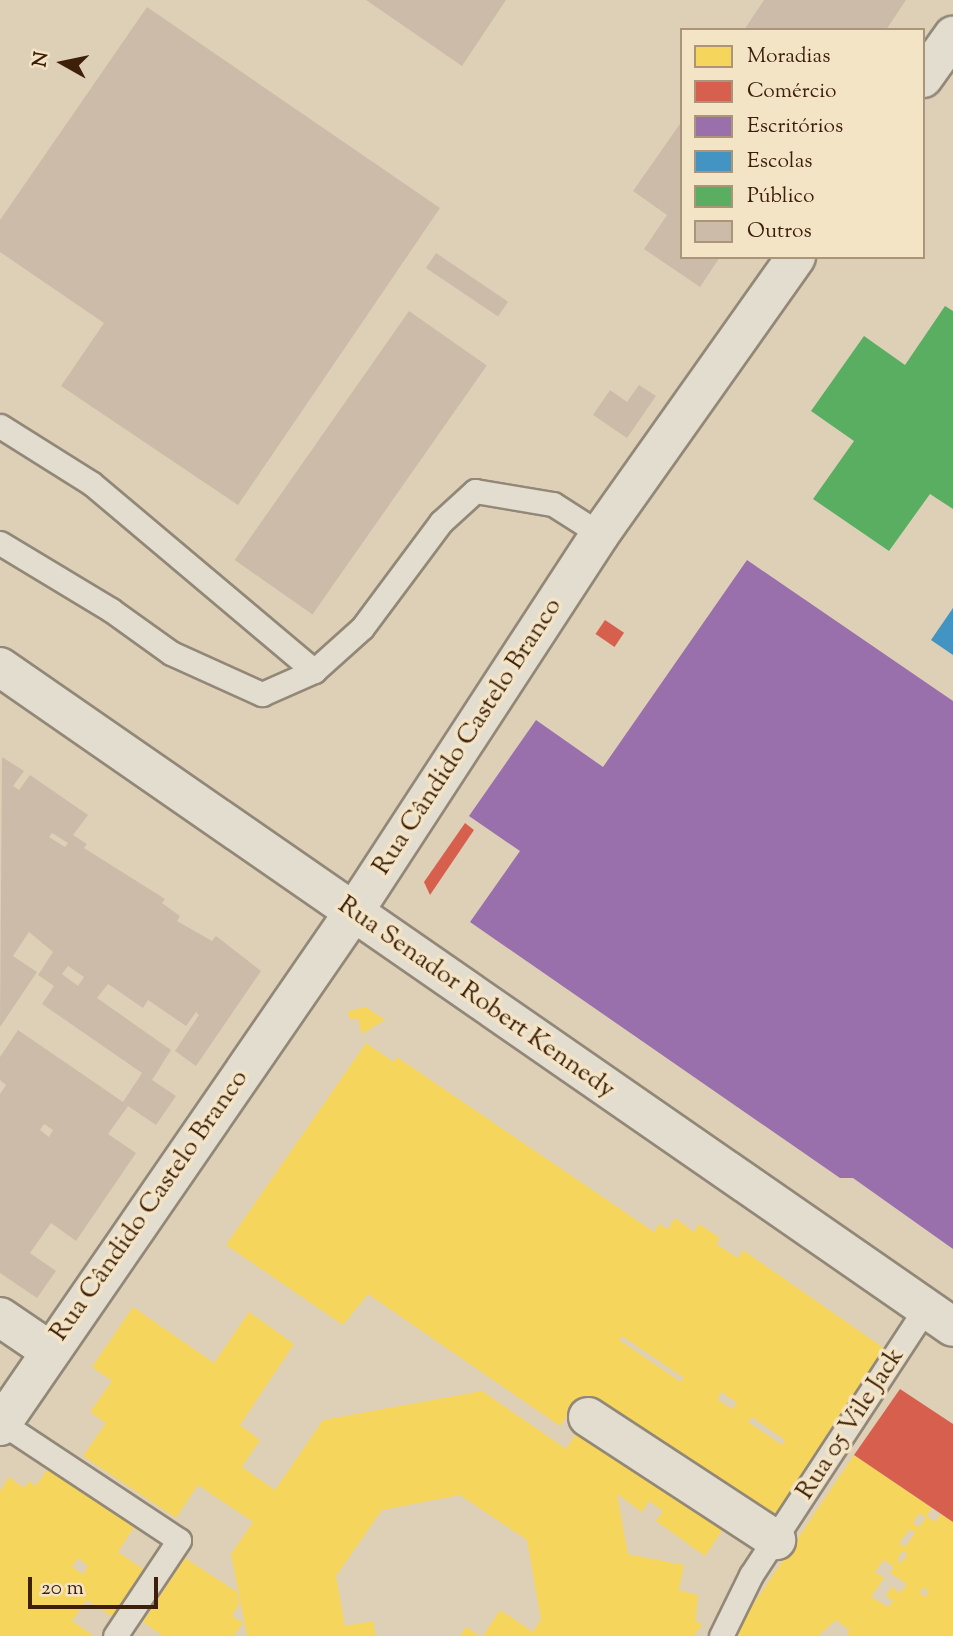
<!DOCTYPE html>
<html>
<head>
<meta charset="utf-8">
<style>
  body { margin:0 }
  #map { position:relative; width:953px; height:1636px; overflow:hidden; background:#ddd0b7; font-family:"Sorts Mill Goudy",serif }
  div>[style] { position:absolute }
  .homes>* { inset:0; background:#f6d55c }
  .shops>* { inset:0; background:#d6604d; transform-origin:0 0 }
  .offices>* { inset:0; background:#9970ab }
  .schools>* { inset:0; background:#4393c3 }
  .public>* { inset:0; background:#5aae61 }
  .building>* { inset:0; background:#cdbbaa; transform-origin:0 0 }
  .roads { filter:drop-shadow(2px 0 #938878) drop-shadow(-2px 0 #938878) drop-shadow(0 2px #938878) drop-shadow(0 -2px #938878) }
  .service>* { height:23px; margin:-11.5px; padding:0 11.5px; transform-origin:11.5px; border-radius:11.5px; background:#e3ddd0 }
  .minor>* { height:38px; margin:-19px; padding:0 19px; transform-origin:19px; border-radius:19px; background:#e3ddd0 }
  .tertiary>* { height:38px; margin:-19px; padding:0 19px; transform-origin:19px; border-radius:19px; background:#e3ddd0 }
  span { translate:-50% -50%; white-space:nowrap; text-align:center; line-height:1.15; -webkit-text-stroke:7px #f3e4c6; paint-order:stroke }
  .street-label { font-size:26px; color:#3e1f09 }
  .legend { position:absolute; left:680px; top:28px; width:245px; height:231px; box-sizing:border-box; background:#f3e4c6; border:2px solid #ab957a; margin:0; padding:9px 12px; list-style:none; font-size:21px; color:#3e1f09 }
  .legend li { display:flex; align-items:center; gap:14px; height:35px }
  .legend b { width:35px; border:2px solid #ab957a }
  .north { position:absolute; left:28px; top:28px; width:70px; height:70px; -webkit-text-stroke:5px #f3e4c6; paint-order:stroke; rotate:279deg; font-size:19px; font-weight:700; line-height:28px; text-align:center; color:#3e1f09 }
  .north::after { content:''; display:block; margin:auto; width:24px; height:32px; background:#3e1f09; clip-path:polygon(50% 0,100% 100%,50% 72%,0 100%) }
  .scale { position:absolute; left:28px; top:1577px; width:130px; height:32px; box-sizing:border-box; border:4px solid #3e1f09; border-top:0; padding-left:9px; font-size:21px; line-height:24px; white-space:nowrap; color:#3e1f09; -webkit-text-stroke:5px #f3e4c6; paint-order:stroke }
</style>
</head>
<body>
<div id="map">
  <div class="homes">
    <div style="clip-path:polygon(366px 1007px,385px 1020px,362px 1034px,358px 1018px,350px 1020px,348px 1011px)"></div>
    <div style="clip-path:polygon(evenodd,366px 1043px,394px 1062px,397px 1057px,654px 1232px,659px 1224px,668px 1229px,675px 1218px,694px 1232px,699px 1224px,720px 1238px,716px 1244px,738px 1258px,743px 1250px,888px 1351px,773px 1521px,582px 1395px,560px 1426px,368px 1294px,343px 1325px,226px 1245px,366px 1043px,622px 1336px,684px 1378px,681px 1382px,619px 1340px,622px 1336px,366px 1043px,722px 1392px,737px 1403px,732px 1409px,717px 1399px,722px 1392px,366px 1043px,752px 1417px,785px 1440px,782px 1445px,748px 1422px,752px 1417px)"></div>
    <div style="clip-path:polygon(133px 1307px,214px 1363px,249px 1312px,294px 1344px,240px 1425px,260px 1440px,242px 1467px,275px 1490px,323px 1420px,482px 1391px,566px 1449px,580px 1428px,724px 1528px,705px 1556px,656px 1521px,663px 1511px,649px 1501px,642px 1512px,617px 1494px,628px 1554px,684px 1565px,679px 1590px,698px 1595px,696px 1621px,702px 1625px,694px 1636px,483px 1636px,500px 1610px,533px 1632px,541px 1619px,527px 1540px,460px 1495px,382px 1510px,336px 1576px,345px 1626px,373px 1621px,376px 1636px,247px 1636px,231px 1554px,253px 1522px,198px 1485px,176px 1518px,83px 1456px,106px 1423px,90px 1412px,112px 1381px,92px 1367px)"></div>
    <div style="clip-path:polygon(evenodd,854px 1455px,932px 1508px,927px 1516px,935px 1522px,941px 1514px,953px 1522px,953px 1636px,846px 1636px,850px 1631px,836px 1620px,818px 1636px,738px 1636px,734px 1633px,854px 1455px,919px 1513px,926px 1518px,919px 1527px,913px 1523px,919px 1513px,854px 1455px,910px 1529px,915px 1533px,905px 1547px,899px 1543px,910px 1529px,854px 1455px,902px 1551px,908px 1554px,900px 1564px,898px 1559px,902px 1551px,854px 1455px,884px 1560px,894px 1567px,890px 1573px,907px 1584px,900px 1593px,892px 1587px,886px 1596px,893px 1601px,888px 1607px,871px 1597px,884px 1578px,875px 1572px,884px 1560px,854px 1455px,923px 1587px,929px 1592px,925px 1597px,920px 1592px,923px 1587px)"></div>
    <div style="clip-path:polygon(evenodd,49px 1467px,134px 1527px,118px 1552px,143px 1569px,113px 1617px,87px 1600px,72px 1621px,94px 1636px,0 1636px,0 1491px,9px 1477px,24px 1488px,29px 1481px,36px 1486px,49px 1467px,78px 1558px,88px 1566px,83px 1574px,72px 1567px,78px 1558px)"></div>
    <div style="clip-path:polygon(185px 1558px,237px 1592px,239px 1604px,232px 1616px,243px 1623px,234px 1636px,163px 1636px,143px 1622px)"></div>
    <div style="clip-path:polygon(466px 1627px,480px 1636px,460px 1636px)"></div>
  </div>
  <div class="shops">
    <div style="left:605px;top:620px;width:23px;height:17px;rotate:34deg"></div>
    <div style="clip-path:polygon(465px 823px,474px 830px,430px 895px,424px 882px)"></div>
    <div style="clip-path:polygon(900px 1389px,953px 1424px,953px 1522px,854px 1455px)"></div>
  </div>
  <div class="offices">
    <div style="clip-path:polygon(747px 560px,953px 701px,953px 1249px,853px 1178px,840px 1178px,470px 922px,520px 851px,469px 816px,536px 720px,603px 767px)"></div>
  </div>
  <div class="schools">
    <div style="clip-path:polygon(953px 608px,953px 655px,931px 640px)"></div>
  </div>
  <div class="public">
    <div style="clip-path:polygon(945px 306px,953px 311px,953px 509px,930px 494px,889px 551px,813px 499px,854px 441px,811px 411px,864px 336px,905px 365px)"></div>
  </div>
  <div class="building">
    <div style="clip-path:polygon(366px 0,506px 0,462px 66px)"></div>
    <div style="clip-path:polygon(764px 0,906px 0,886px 30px,744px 30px)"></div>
    <div style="clip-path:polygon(147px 7px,440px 208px,238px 505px,61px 386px,104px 323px,0 252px,0 220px)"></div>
    <div style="clip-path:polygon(682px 121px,682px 257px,720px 257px,700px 287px,644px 249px,667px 215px,633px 191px)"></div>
    <div style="left:436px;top:253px;width:87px;height:18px;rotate:34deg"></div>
    <div style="left:409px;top:311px;width:95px;height:304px;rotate:35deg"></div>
    <div style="clip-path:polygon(639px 385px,656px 396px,627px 438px,593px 415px,610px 390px,627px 402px)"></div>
    <div style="clip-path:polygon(evenodd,2px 757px,24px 771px,13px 786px,19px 790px,30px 775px,88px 815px,73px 835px,87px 844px,84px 848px,165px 899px,162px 903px,180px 916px,177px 921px,212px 941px,216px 936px,261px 971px,196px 1066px,175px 1051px,199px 1015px,196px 1012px,186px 1026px,148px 1000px,143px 1008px,108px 984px,97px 998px,171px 1050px,152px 1080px,176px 1096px,156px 1125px,128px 1106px,108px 1134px,136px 1153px,76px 1241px,51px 1223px,30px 1253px,56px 1271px,37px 1298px,0 1273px,0 1094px,6px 1085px,0 1080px,0 1057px,18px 1030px,123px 1102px,142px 1073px,42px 1004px,54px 986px,38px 975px,53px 952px,29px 932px,13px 956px,37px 972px,0 1027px,2px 757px,52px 833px,68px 843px,65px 847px,49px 837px,52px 833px,2px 757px,68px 966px,84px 977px,78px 986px,62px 974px,68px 966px,2px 757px,44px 1124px,53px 1130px,49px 1137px,40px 1130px,44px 1124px)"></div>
  </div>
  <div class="roads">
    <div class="service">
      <div style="left:0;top:426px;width:107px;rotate:32.1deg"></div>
      <div style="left:91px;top:483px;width:292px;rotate:40.1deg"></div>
      <div style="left:0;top:543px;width:130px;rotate:31.1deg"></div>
      <div style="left:111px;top:610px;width:74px;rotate:35.6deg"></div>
      <div style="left:171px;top:653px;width:100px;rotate:24.3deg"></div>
      <div style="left:262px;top:694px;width:57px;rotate:-23.9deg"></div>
      <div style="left:314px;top:671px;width:64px;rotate:-41.9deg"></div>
      <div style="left:362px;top:628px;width:132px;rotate:-53.3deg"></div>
      <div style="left:441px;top:522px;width:46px;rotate:-42.4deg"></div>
      <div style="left:475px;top:491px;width:79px;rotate:9.5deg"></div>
      <div style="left:553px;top:504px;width:56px;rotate:32.6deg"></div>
      <div style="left:2px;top:1423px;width:212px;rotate:33.5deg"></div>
      <div style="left:179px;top:1540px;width:115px;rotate:123.7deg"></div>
      <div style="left:721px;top:1636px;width:68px;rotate:-63.8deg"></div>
      <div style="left:751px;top:1575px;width:319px;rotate:-56.8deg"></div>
    </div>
    <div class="minor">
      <div style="left:923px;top:78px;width:52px;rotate:-54.5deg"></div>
      <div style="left:0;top:1317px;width:60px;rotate:34.2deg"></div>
      <div style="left:588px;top:1417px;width:225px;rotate:33.2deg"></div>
      <div style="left:0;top:1426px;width:623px;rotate:-55.47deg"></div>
      <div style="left:353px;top:913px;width:452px;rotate:-56.9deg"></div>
      <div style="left:600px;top:534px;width:339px;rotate:-54.7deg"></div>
    </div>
    <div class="tertiary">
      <div style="left:0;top:667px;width:1159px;rotate:34.7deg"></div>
    </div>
  </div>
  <div class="street-label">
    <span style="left:468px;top:737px;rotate:-57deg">Rua Cândido Castelo Branco</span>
    <span style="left:476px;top:998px;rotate:35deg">Rua Senador Robert Kennedy</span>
    <span style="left:150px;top:1206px;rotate:-55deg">Rua Cândido Castelo Branco</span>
    <span style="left:851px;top:1424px;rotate:-57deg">Rua 05 Vile Jack</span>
  </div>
  <ul class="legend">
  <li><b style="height:19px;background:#f6d55c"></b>Moradias</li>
  <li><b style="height:19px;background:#d6604d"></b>Comércio</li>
  <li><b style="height:19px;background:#9970ab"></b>Escritórios</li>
  <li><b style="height:19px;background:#4393c3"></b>Escolas</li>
  <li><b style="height:19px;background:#5aae61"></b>Público</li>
  <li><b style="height:19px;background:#cdbbaa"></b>Outros</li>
  </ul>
  <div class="north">N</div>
  <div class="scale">20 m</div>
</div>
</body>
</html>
